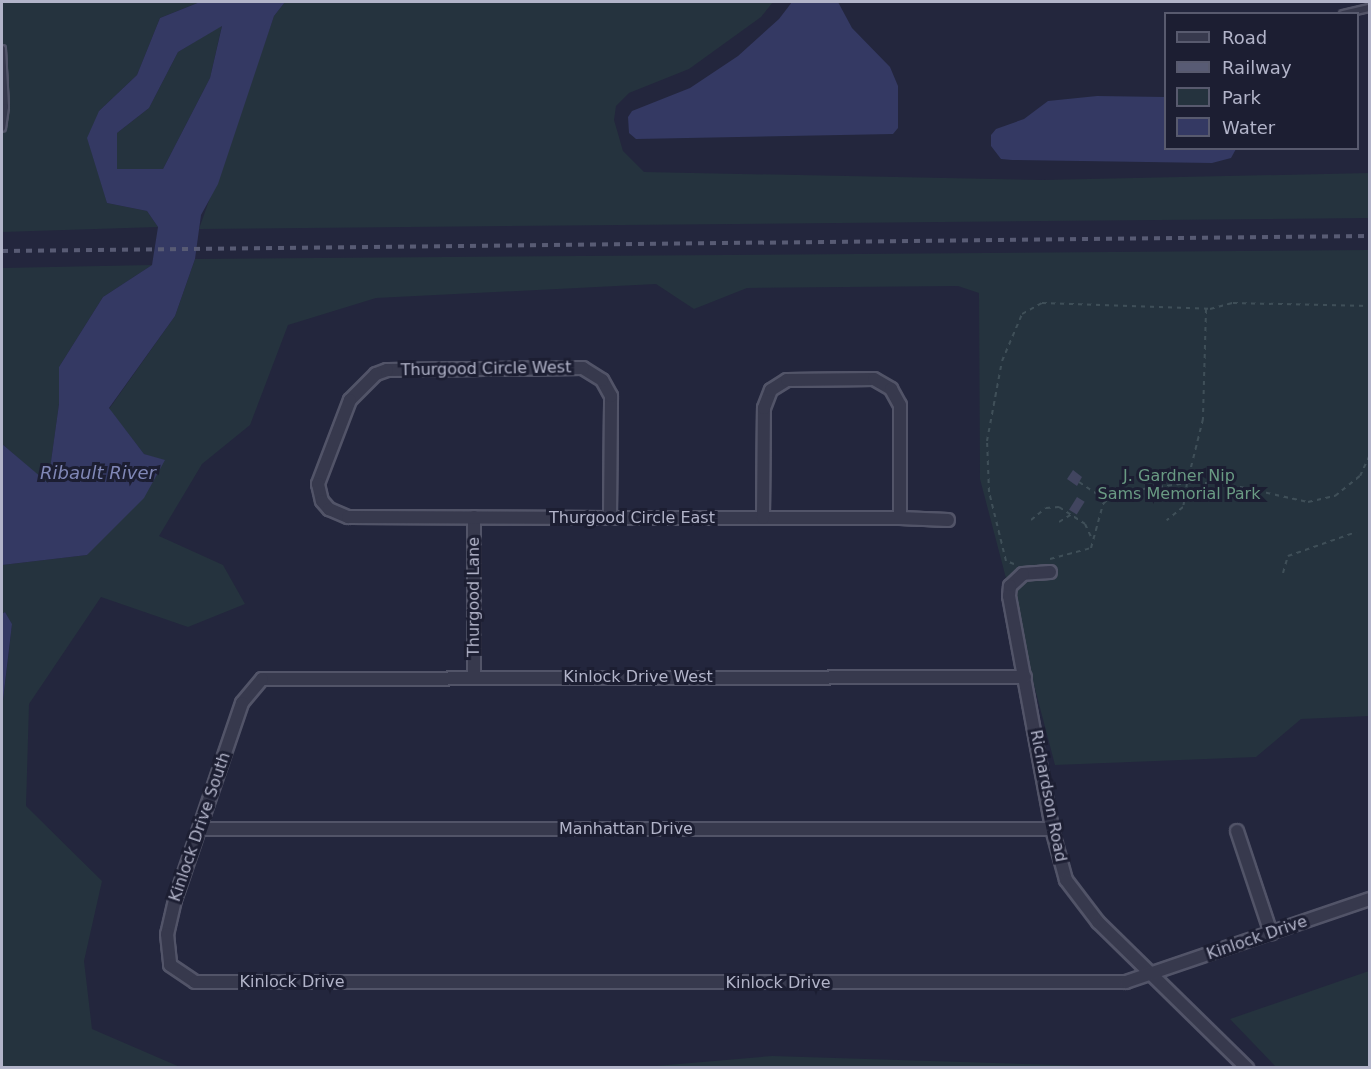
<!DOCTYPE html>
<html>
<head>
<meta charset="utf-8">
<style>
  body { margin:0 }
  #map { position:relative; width:1371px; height:1069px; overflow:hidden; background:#23263d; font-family:"DejaVu Sans",sans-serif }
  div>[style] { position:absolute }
  .green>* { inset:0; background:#25333e }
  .water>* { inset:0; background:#343963 }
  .building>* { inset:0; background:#41455f; transform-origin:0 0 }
  .path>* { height:2px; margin-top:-1px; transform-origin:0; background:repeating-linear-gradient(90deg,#3f4f58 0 4.5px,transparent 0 9px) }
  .roads { filter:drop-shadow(2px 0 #525468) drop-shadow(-2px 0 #525468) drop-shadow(0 2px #525468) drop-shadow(0 -2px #525468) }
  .lane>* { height:6px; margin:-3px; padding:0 3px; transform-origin:3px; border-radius:3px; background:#37394d }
  .street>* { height:12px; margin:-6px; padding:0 6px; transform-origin:6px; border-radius:6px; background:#37394d }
  .rail>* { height:4px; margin-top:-2px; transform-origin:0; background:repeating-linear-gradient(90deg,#585b74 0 6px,transparent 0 12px) }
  span { translate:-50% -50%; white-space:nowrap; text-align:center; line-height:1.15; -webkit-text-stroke:6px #1c1e32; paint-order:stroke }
  .street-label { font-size:16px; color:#b2b4c9 }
  .park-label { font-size:16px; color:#699a83 }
  .water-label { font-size:18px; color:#8087b6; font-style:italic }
  .frame { position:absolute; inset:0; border:3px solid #b2b4c9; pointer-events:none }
  .legend { position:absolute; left:1164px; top:12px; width:195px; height:138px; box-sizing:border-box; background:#1c1e32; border:2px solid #585a6e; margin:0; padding:8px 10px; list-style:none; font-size:18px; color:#b2b4c9 }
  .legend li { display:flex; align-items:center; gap:12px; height:30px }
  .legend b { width:30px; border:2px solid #585a6e }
</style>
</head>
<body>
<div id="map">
  <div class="green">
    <div style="clip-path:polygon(2px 2px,200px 2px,160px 18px,137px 75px,99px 111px,107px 203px,147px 211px,158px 227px,2px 232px)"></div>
    <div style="clip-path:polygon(285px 2px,773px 2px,761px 17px,689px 69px,629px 93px,616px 106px,614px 120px,623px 151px,644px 172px,1043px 180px,1370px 173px,1369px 218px,199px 229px,274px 16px)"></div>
    <div style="clip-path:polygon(222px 25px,210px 78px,163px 169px,116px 169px,117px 133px,149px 108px,178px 52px)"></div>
    <div style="clip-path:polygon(1369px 250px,1369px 716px,1301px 719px,1256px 757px,1055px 765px,980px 479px,979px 293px,958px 286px,747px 288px,694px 309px,656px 284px,376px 298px,288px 325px,250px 425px,202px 464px,159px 536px,223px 565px,245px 604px,188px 627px,101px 597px,29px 704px,26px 806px,102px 881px,84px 961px,92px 1029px,180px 1067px,2px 1067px,2px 709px,12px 624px,5px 612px,2px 614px,2px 565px,87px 555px,164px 461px,144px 454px,109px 409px,175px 316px,195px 259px)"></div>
    <div style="clip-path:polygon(152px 265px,103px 297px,59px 367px,59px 404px,48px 484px,2px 444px,2px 268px)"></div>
    <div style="clip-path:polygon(1369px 971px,1369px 1067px,1276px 1067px,1230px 1019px)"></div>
    <div style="clip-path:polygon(772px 1056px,1090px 1066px,1091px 1067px,644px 1067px)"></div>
  </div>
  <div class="water">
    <div style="clip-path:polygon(evenodd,200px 2px,285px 2px,274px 16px,218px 184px,201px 215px,195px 259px,175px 316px,109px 408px,144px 454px,165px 460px,144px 498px,87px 555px,2px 565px,2px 444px,48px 483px,59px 404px,59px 367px,103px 297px,152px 265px,158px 227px,147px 211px,107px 203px,87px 138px,99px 111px,137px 75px,160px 18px,200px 2px,222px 26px,210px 78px,163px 169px,117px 169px,117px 133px,149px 108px,178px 52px,222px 26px)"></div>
    <div style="clip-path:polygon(792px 2px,838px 2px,852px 28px,890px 67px,898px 86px,898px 128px,893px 134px,636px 139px,629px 133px,628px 117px,632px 111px,690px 88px,738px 56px,779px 19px)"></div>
    <div style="clip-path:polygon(1097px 96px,1165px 97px,1166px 148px,1236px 149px,1231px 158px,1212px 163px,1012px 160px,1001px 159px,991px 146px,991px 135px,996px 129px,1024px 119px,1048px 101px)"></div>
    <div style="clip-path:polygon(5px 612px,12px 624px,2px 708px,2px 614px)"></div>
  </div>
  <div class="building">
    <div style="clip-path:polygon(1073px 470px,1082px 477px,1077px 486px,1067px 479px)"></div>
    <div style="left:1077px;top:497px;width:9px;height:15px;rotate:32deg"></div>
  </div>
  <div class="path">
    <div style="left:1206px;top:309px;width:110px;rotate:91.6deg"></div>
    <div style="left:1203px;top:419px;width:66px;rotate:104deg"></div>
    <div style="left:1187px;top:483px;width:35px"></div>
    <div style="left:1222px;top:483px;width:88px;rotate:12.5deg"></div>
    <div style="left:1308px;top:502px;width:28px;rotate:-13deg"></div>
    <div style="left:1335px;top:496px;width:32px;rotate:-39deg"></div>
    <div style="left:1360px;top:476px;width:23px;rotate:-65deg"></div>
    <div style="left:1079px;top:482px;width:34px;rotate:34deg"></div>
    <div style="left:1031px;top:520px;width:19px;rotate:-39deg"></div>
    <div style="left:1046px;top:508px;width:13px;rotate:-4deg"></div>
    <div style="left:1059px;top:507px;width:31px;rotate:33deg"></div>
    <div style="left:1085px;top:524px;width:17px;rotate:65deg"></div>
    <div style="left:1059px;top:522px;width:15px;rotate:-32deg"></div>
    <div style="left:1050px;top:559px;width:42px;rotate:-15deg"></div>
    <div style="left:1091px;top:548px;width:46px;rotate:-74.7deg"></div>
    <div style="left:1103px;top:504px;width:16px;rotate:-45deg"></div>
    <div style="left:1114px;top:493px;width:74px;rotate:-7.8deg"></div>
    <div style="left:1187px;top:483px;width:24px;rotate:99deg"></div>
    <div style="left:1183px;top:507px;width:21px;rotate:141deg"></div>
    <div style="left:1014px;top:564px;width:9px;rotate:-159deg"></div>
    <div style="left:1006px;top:561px;width:71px;rotate:-103.8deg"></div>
    <div style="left:989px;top:492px;width:51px;rotate:-92.2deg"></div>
    <div style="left:987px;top:441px;width:81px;rotate:-79.4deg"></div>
    <div style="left:1002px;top:361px;width:51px;rotate:-66.9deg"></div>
    <div style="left:1022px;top:314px;width:23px;rotate:-29deg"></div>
    <div style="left:1042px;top:303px;width:168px;rotate:2deg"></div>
    <div style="left:1210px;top:309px;width:24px;rotate:-15deg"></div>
    <div style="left:1233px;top:303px;width:137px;rotate:1.3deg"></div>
    <div style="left:1283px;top:573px;width:18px;rotate:-74deg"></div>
    <div style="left:1288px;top:556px;width:72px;rotate:-19.4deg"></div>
  </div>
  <div class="roads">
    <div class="lane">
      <div style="left:1343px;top:14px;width:28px;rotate:-13deg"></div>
      <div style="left:2px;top:49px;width:58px;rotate:87deg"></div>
      <div style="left:5px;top:107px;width:21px;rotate:98deg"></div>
    </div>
    <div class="street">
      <div style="left:474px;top:517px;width:160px;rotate:90deg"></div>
      <div style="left:610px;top:518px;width:122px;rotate:-89.5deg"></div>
      <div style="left:611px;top:396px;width:18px;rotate:-119deg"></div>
      <div style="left:602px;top:380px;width:22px;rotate:-148deg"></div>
      <div style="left:583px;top:368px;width:196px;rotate:179.4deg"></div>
      <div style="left:387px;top:370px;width:12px;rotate:160deg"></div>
      <div style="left:376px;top:374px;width:37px;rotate:135deg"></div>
      <div style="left:350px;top:400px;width:90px;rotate:110.9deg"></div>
      <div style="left:318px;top:484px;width:17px;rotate:77deg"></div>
      <div style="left:322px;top:501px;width:11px;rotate:49deg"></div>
      <div style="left:329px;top:509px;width:21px;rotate:23deg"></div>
      <div style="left:348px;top:517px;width:262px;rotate:0.2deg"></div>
      <div style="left:610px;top:518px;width:290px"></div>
      <div style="left:900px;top:518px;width:48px;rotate:2.4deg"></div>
      <div style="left:763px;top:518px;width:110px;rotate:-89.5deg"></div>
      <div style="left:764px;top:408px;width:19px;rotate:-69deg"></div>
      <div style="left:771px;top:390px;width:19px;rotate:-32deg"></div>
      <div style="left:787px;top:380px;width:87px;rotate:-0.7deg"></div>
      <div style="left:874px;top:379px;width:20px;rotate:30deg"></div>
      <div style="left:891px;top:389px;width:18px;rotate:61deg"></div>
      <div style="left:900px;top:405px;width:113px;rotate:90deg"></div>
      <div style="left:1050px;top:572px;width:27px;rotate:176deg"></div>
      <div style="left:1023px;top:574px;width:18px;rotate:137deg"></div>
      <div style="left:1010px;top:586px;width:10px;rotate:96deg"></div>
      <div style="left:1009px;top:596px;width:237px;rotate:79.5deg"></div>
      <div style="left:1052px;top:829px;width:53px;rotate:74.6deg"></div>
      <div style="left:1066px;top:880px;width:53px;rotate:52.7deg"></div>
      <div style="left:1098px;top:922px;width:209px;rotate:44.4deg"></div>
      <div style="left:1025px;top:677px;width:763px;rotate:179.85deg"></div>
      <div style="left:262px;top:679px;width:31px;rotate:130deg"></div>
      <div style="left:242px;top:703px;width:208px;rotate:108.8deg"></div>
      <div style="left:175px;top:900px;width:35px;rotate:103deg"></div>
      <div style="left:167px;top:934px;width:31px;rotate:84deg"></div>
      <div style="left:170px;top:965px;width:30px;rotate:34deg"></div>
      <div style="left:195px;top:982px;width:931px"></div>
      <div style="left:1126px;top:982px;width:258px;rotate:-18.8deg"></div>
      <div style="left:200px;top:829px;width:852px"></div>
      <div style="left:1237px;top:831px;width:108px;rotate:71.6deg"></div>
    </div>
  </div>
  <div class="rail">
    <div style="left:2px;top:251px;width:1368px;rotate:-0.63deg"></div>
  </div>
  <div class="street-label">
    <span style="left:486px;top:369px;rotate:-1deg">Thurgood Circle West</span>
    <span style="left:632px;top:518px">Thurgood Circle East</span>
    <span style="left:474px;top:597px;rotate:-90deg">Thurgood Lane</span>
    <span style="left:638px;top:677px">Kinlock Drive West</span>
    <span style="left:1048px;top:796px;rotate:79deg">Richardson Road</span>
    <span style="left:200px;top:827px;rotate:-71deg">Kinlock Drive South</span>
    <span style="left:626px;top:829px">Manhattan Drive</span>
    <span style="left:1257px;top:938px;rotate:-19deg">Kinlock Drive</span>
    <span style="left:292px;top:982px">Kinlock Drive</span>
    <span style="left:778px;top:983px">Kinlock Drive</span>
  </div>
  <div class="park-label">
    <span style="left:1179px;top:485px">J. Gardner Nip<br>Sams Memorial Park</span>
  </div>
  <div class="water-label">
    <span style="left:98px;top:473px">Ribault River</span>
  </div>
  <div class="frame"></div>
  <ul class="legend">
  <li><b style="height:8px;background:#37394d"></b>Road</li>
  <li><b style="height:8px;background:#585b74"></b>Railway</li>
  <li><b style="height:16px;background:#25333e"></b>Park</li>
  <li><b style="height:16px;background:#343963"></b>Water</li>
  </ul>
</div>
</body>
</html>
